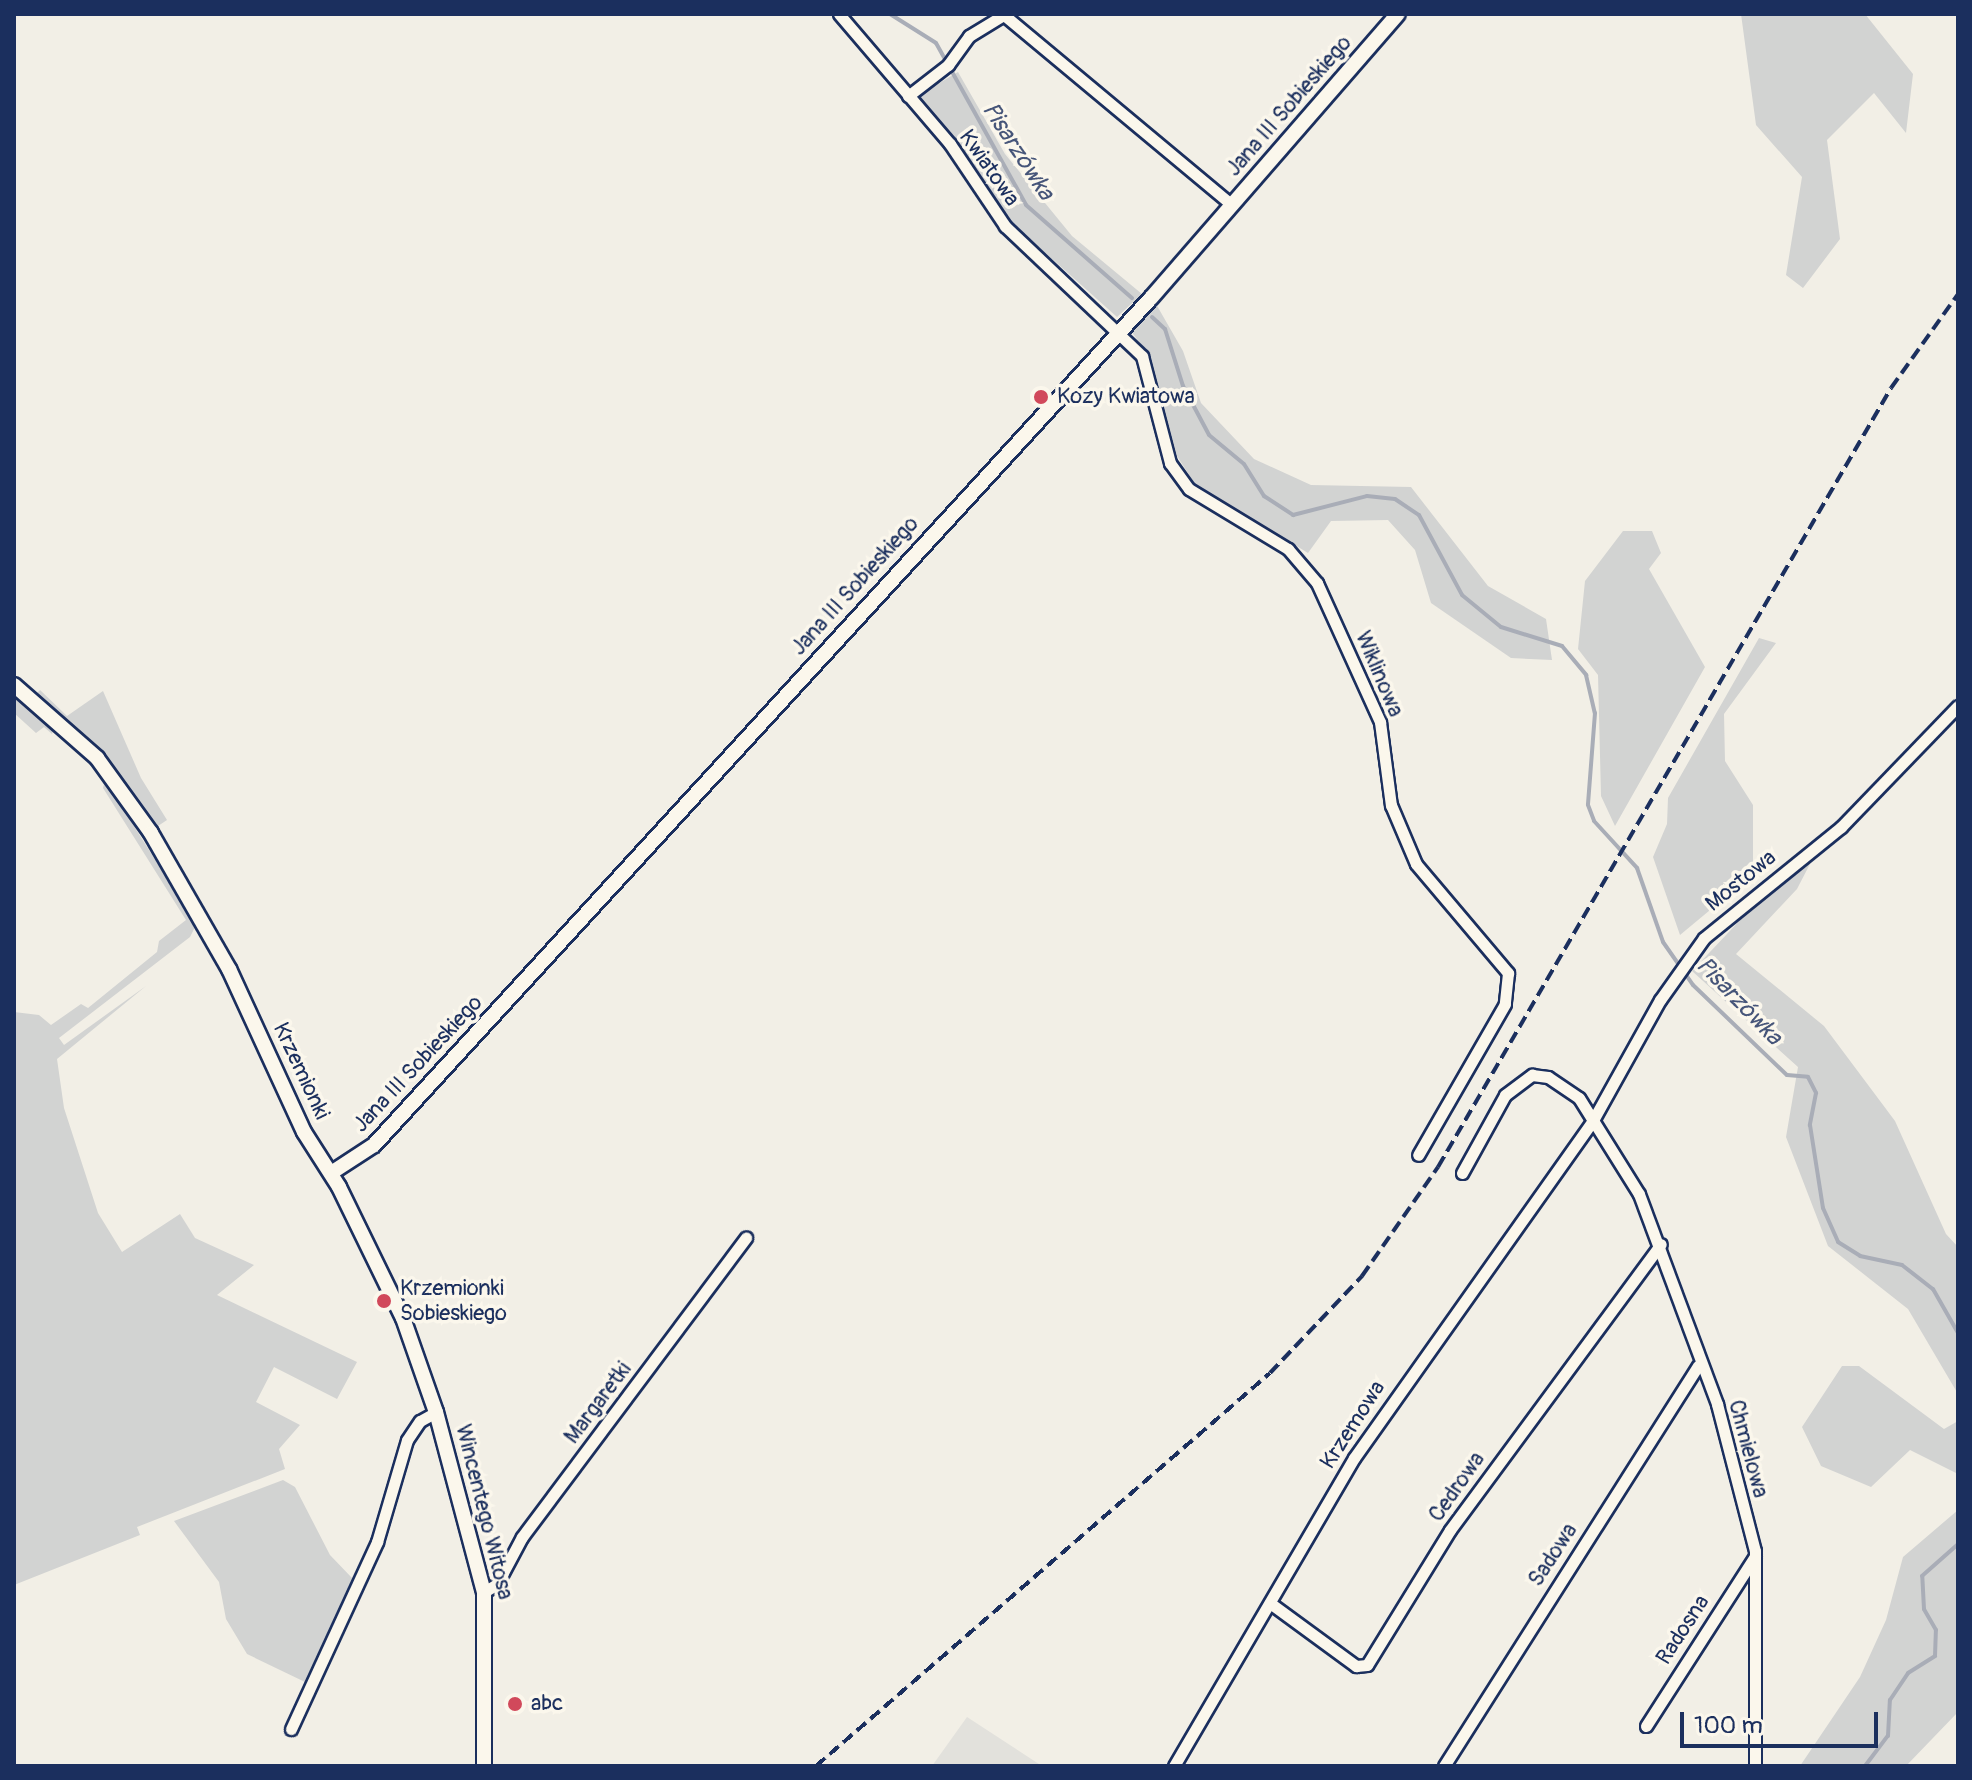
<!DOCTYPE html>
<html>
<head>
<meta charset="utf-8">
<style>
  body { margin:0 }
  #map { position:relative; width:1972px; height:1780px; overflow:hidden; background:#f2efe6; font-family:Pangolin,sans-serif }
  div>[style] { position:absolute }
  .built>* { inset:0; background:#e2e1dc }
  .green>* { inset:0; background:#d2d3d2 }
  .stream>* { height:4px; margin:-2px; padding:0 2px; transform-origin:2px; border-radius:2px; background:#a9adb7 }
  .roads { filter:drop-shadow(2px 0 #1b2f5e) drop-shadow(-2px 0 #1b2f5e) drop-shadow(0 2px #1b2f5e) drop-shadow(0 -2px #1b2f5e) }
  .minor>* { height:11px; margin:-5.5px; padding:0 5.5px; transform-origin:5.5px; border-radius:5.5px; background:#fbf7ec }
  .tertiary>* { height:14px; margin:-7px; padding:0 7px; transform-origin:7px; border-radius:7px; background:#fbf7ec }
  .rail>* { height:4px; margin-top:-2px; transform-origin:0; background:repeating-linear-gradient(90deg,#1b2f5e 0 12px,transparent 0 18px) }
  .dots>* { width:22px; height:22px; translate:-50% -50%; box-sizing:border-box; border:4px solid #fbf7ec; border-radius:50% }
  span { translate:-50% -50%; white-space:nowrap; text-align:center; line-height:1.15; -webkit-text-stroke:7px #fbf7ec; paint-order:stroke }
  .street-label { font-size:22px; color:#1b2f5e }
  .poi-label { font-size:22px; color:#1b2f5e }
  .left { translate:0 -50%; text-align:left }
  .water-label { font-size:24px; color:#465579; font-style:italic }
  .frame { position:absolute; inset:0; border:16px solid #1b2f5e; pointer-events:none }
  .scale { position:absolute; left:1680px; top:1712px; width:198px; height:36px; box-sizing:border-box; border:4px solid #1b2f5e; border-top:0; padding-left:10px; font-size:24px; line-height:28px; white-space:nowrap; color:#1b2f5e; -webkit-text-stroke:6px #fbf7ec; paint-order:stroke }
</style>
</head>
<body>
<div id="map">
  <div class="built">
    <div style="clip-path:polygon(967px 1717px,1042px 1766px,932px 1766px)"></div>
  </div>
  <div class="green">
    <div style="clip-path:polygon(1741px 14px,1865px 14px,1913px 74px,1906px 133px,1874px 93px,1827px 140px,1840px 239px,1803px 288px,1786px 275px,1802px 177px,1756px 125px)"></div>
    <div style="clip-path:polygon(958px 72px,1005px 154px,1072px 236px,1142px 294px,1117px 317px,1011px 222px,919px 95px)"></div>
    <div style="clip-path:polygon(1156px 304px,1183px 351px,1201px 403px,1254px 459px,1311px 485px,1411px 487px,1488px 586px,1546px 619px,1552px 660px,1511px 658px,1431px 603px,1415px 550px,1388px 520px,1331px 521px,1308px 553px,1195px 484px,1177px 456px,1149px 356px,1131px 331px)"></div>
    <div style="clip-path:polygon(1623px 531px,1652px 531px,1661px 553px,1649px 569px,1705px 667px,1615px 826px,1601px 796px,1598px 675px,1578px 649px,1585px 581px)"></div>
    <div style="clip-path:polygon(1759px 638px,1776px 643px,1724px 714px,1725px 761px,1753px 805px,1753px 861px,1745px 881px,1680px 935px,1653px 857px,1667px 824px,1668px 798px)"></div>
    <div style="clip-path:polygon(40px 690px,67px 716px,103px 691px,141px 778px,167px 820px,155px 828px,112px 767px,36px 694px)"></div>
    <div style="clip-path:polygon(14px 694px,54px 728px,52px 734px,44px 727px,36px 733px,14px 713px)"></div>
    <div style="clip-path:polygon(105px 780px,196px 925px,190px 937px,59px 1038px,64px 1045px,146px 986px,57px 1059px,64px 1108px,98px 1213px,122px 1252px,180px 1214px,195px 1238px,254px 1265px,217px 1295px,357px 1362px,337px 1399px,274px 1367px,256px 1402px,300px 1425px,279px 1449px,285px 1469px,137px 1527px,140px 1535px,14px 1585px,14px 1012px,39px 1015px,51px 1025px,81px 1004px,88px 1008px,157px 952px,159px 941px,186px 920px,103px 788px)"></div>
    <div style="clip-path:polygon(1812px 860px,1797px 889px,1736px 954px,1824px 1026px,1895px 1121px,1946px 1234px,1958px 1247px,1958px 1394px,1908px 1309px,1828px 1246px,1786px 1137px,1798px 1067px,1692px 971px,1761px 898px)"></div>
    <div style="clip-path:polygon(1842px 1366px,1859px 1366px,1944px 1429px,1958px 1421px,1958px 1474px,1910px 1450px,1871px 1487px,1821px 1466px,1802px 1427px)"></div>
    <div style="clip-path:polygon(283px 1480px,295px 1487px,330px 1555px,353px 1579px,305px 1682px,247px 1654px,226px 1619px,219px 1582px,174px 1521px)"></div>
    <div style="clip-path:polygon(1958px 1510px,1958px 1712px,1906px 1766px,1800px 1766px,1860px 1677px,1886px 1620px,1903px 1557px)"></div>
  </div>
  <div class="stream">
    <div style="left:890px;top:14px;width:54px;rotate:32.2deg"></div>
    <div style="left:936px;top:43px;width:185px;rotate:60.9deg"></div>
    <div style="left:1026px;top:205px;width:141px;rotate:41.3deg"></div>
    <div style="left:1152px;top:317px;width:18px;rotate:43deg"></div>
    <div style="left:1165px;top:329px;width:60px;rotate:72.5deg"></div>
    <div style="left:1183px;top:386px;width:55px;rotate:62deg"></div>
    <div style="left:1209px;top:435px;width:45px;rotate:39.6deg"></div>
    <div style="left:1244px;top:464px;width:38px;rotate:58deg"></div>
    <div style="left:1264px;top:496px;width:35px;rotate:33deg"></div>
    <div style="left:1293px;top:515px;width:76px;rotate:-14.4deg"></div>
    <div style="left:1367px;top:496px;width:28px;rotate:6deg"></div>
    <div style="left:1395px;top:499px;width:29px;rotate:34deg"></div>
    <div style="left:1419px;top:515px;width:91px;rotate:61.7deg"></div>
    <div style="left:1462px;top:595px;width:50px;rotate:39.4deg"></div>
    <div style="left:1501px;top:627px;width:64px;rotate:17.3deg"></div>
    <div style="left:1562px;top:646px;width:38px;rotate:50deg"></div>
    <div style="left:1586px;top:675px;width:39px;rotate:77deg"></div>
    <div style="left:1595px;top:713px;width:92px;rotate:94.4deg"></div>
    <div style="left:1588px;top:805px;width:17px;rotate:69deg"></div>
    <div style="left:1594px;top:821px;width:64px;rotate:47.5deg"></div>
    <div style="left:1637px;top:868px;width:78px;rotate:70.6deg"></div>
    <div style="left:1663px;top:942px;width:52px;rotate:55.1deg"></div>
    <div style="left:1693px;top:985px;width:130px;rotate:43.8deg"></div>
    <div style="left:1787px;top:1075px;width:21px;rotate:5deg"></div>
    <div style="left:1808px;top:1077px;width:18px;rotate:63deg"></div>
    <div style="left:1816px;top:1093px;width:33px;rotate:101deg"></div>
    <div style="left:1810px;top:1125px;width:84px;rotate:81.1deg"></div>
    <div style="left:1823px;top:1208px;width:37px;rotate:66deg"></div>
    <div style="left:1838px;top:1242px;width:26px;rotate:32deg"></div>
    <div style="left:1860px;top:1256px;width:43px;rotate:12.1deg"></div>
    <div style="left:1902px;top:1265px;width:39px;rotate:38deg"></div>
    <div style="left:1933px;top:1289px;width:51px;rotate:60.4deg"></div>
    <div style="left:1865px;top:1766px;width:38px;rotate:-53deg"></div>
    <div style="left:1888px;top:1736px;width:36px;rotate:-87deg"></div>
    <div style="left:1890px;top:1700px;width:32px;rotate:-56deg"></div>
    <div style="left:1908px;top:1673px;width:32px;rotate:-32deg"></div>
    <div style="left:1935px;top:1656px;width:26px;rotate:-88deg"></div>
    <div style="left:1936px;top:1630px;width:24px;rotate:-120deg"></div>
    <div style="left:1924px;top:1609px;width:33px;rotate:-93deg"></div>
    <div style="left:1922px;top:1576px;width:48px;rotate:-41.6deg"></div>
  </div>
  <div class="roads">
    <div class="minor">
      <div style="left:839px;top:14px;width:171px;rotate:49.5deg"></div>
      <div style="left:950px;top:144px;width:99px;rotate:56.1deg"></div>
      <div style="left:1005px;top:226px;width:189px;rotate:43.5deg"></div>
      <div style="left:1142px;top:356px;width:111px;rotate:75.3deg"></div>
      <div style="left:1170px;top:463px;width:32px;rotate:54deg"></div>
      <div style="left:1189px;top:489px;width:116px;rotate:31.2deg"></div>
      <div style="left:1288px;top:549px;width:45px;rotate:49.5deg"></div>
      <div style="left:1317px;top:583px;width:153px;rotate:65.6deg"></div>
      <div style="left:1380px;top:722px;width:84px;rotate:82.5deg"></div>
      <div style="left:1391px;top:805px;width:64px;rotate:67deg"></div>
      <div style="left:1416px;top:864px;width:143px;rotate:49.8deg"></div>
      <div style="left:1508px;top:973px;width:31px;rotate:96deg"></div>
      <div style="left:1505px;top:1004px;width:174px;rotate:119.9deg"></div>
      <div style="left:1004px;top:15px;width:297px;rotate:39.8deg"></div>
      <div style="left:908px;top:96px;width:51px;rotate:-37.8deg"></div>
      <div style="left:948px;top:65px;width:36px;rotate:-54deg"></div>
      <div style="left:969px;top:36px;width:42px;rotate:-31.4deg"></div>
      <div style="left:1462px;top:1173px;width:89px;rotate:-61.1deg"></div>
      <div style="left:1505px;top:1095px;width:34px;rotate:-37deg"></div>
      <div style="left:1532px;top:1075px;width:16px;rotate:7deg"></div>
      <div style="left:1548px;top:1077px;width:37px;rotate:34deg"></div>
      <div style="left:1579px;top:1098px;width:113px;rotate:58deg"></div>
      <div style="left:1639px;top:1194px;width:224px;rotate:69.6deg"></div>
      <div style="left:1717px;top:1404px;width:152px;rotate:75.5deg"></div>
      <div style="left:1755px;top:1551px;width:215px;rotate:90deg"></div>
      <div style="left:484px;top:1592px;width:15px;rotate:-32deg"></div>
      <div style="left:497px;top:1584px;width:53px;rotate:-62deg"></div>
      <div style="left:522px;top:1537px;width:374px;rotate:-53.2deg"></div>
      <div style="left:1270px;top:1603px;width:107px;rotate:36.2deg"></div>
      <div style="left:1356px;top:1666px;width:11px;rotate:-5deg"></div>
      <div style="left:1367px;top:1665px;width:158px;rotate:-58.4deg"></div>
      <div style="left:1450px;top:1530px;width:355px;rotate:-53.6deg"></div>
      <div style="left:1646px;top:1726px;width:202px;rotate:-57.3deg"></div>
      <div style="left:291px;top:1729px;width:206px;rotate:-65.3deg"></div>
      <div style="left:377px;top:1542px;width:106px;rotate:-73.6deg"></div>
      <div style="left:407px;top:1440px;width:23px;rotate:-56deg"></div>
      <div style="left:420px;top:1421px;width:18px;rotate:-29deg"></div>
      <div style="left:1174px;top:1766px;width:357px;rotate:-59.7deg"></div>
      <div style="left:1354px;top:1458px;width:412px;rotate:-54.7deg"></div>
      <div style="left:1592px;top:1122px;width:140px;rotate:-60.9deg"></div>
      <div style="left:1660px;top:1000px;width:76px;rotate:-54.6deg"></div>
      <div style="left:1704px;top:938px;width:176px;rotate:-39deg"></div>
      <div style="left:1841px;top:827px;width:168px;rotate:-46deg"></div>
      <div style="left:1444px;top:1766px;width:474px;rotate:-57.6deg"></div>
    </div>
    <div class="tertiary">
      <div style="left:14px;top:685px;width:111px;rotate:41.3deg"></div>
      <div style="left:97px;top:758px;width:92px;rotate:54.2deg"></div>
      <div style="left:151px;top:833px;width:157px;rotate:60.2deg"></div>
      <div style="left:229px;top:969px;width:179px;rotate:65.3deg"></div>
      <div style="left:304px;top:1132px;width:65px;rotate:57.5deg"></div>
      <div style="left:339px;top:1187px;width:146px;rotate:64deg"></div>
      <div style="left:403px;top:1318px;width:100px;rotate:70.7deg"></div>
      <div style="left:436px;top:1412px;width:186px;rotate:75.1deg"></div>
      <div style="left:484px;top:1592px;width:174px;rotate:90deg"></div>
      <div style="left:331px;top:1173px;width:51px;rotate:-33.1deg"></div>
      <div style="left:374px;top:1145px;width:1149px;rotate:-47.47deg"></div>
      <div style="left:1151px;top:298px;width:376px;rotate:-49deg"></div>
    </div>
  </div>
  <div class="rail">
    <div style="left:816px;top:1766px;width:600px;rotate:-40.88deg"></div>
    <div style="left:1270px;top:1373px;width:134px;rotate:-46.5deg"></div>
    <div style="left:1362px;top:1276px;width:133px;rotate:-55.1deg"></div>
    <div style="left:1438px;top:1167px;width:901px;rotate:-59.82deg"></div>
    <div style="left:1891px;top:388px;width:115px;rotate:-54.5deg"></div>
  </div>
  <div class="dots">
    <div style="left:1041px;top:397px;background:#d1495b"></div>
    <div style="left:384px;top:1301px;background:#d1495b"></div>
    <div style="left:515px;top:1704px;background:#d1495b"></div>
  </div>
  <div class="street-label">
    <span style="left:1289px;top:106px;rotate:-49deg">Jana III Sobieskiego</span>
    <span style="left:989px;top:168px;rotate:55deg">Kwiatowa</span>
    <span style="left:855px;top:586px;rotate:-48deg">Jana III Sobieskiego</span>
    <span style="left:1379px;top:674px;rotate:67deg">Wiklinowa</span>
    <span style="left:1741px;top:881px;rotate:-39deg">Mostowa</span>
    <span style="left:418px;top:1064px;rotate:-47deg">Jana III Sobieskiego</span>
    <span style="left:301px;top:1071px;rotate:65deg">Krzemionki</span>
    <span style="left:598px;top:1403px;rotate:-53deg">Margaretki</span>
    <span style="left:1353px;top:1425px;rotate:-57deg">Krzemowa</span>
    <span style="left:1748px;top:1449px;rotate:75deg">Chmielowa</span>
    <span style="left:1457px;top:1487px;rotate:-55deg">Cedrowa</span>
    <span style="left:484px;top:1512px;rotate:76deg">Wincentego Witosa</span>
    <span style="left:1553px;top:1555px;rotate:-57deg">Sadowa</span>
    <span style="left:1683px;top:1630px;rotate:-57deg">Radosna</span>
  </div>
  <div class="poi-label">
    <span class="left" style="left:1057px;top:397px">Kozy Kwiatowa</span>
    <span class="left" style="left:400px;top:1301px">Krzemionki<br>Sobieskiego</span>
    <span class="left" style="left:531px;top:1704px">abc</span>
  </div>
  <div class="water-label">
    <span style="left:1018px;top:151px;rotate:57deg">Pisarzówka</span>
    <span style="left:1739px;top:1001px;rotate:46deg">Pisarzówka</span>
  </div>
  <div class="frame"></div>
  <div class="scale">100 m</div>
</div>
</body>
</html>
